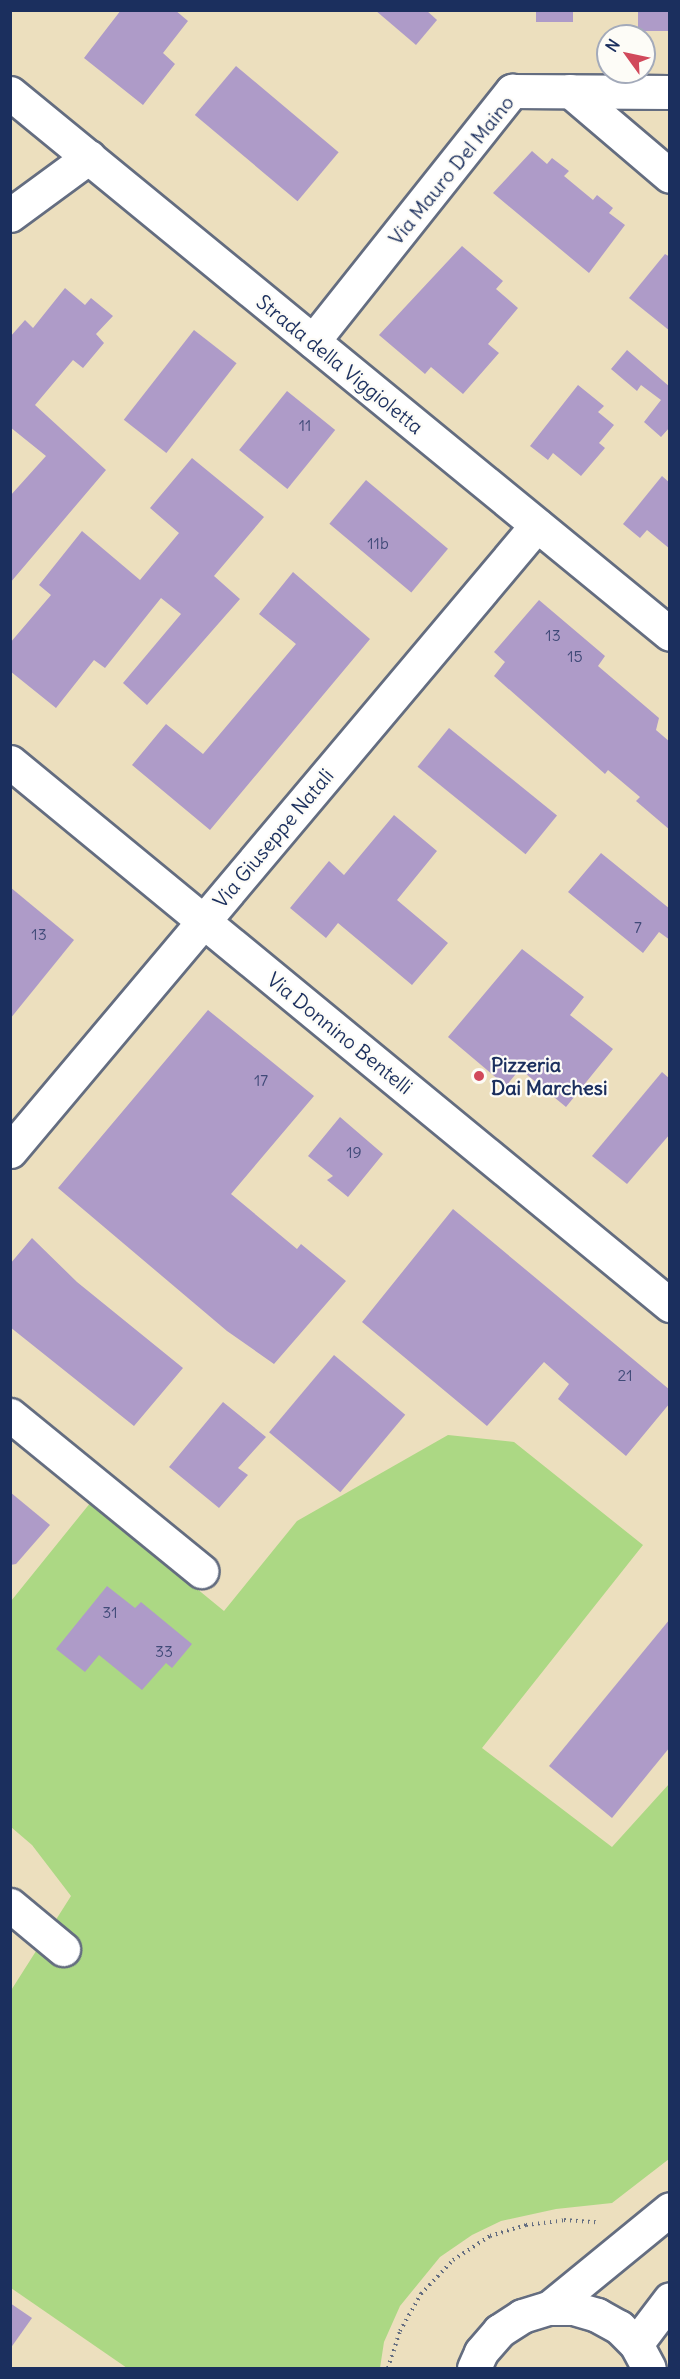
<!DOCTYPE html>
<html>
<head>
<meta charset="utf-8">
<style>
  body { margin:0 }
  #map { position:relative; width:680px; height:2379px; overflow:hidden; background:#ecdfbe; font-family:Delius,sans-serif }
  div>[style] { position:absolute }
  .green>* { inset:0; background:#acd884 }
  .building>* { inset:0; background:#ae9bc8; transform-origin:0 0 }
  .path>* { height:4px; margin-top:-2px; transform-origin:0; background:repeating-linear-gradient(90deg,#646d80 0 1.5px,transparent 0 6px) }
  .roads { filter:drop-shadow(2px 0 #646d80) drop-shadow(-2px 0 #646d80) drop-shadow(0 2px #646d80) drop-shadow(0 -2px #646d80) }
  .street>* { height:33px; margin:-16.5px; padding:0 16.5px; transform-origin:16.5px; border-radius:16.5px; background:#fff }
  .secondary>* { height:33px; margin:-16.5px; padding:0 16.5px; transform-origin:16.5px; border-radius:16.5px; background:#fff }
  .primary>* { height:33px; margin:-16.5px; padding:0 16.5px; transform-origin:16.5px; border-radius:16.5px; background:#fff }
  .dots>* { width:16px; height:16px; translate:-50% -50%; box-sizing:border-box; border:3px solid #fdfcf7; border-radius:50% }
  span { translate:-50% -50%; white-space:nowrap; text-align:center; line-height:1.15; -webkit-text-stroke:4.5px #fdfcf7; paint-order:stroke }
  .number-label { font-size:16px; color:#404a78 }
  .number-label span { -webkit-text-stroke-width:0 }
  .street-label { font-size:20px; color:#1b2f5e }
  .poi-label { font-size:20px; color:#1b2f5e; font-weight:700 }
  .left { translate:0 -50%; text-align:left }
  .frame { position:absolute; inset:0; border:12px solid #1b2f5e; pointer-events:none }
  .north { position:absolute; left:596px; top:24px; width:60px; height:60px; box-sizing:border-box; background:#fdfcf7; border:2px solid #a3aaba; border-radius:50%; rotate:303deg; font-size:16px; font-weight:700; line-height:24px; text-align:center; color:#1b2f5e }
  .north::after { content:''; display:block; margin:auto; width:21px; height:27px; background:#d1495b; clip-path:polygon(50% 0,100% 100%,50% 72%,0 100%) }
</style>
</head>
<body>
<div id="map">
  <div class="green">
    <div style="clip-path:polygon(448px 1435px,514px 1442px,643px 1545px,482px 1748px,612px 1847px,669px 1784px,669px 2159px,612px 2203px,556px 2209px,501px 2221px,472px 2235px,440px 2257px,400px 2306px,384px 2342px,380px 2368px,127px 2368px,11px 2288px,10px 1992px,71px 1896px,32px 1845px,11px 1827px,11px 1601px,91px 1502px,224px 1611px,297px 1521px)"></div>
  </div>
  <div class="building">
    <div style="clip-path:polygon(121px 10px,175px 10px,188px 21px,163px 53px,175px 64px,143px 105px,84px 58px)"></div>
    <div style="clip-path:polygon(375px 10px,426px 10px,437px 20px,416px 45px)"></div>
    <div style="left:536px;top:10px;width:37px;height:12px"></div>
    <div style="left:638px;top:10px;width:32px;height:21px"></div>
    <div style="left:236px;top:66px;width:134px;height:64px;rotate:40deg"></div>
    <div style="clip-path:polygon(532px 151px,547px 164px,552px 158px,569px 171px,564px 176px,593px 200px,597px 195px,613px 208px,609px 213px,625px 225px,589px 273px,493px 193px)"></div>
    <div style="clip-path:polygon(462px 246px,503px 281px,496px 289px,518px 308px,488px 344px,499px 353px,463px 394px,431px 367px,425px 374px,379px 335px)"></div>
    <div style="clip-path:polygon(665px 254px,670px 257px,670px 331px,629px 298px)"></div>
    <div style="clip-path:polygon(65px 288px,85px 305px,91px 298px,113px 316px,96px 334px,104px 343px,83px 368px,73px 360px,35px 405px,106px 470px,10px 583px,10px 496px,46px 456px,10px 427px,10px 337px,25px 320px,33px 328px)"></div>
    <div style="left:194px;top:330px;width:54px;height:114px;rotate:38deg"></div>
    <div style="clip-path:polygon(627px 350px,670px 387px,670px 427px,661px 437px,644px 422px,661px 400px,641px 385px,637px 391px,611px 369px)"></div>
    <div style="clip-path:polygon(578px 385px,604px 406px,598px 412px,614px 425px,599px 443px,605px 448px,581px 476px,553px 453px,548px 460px,530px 446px)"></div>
    <div style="left:287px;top:391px;width:62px;height:76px;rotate:39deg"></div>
    <div style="clip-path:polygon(192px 458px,264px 517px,214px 576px,240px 599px,147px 705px,123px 683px,181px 614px,161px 598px,105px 668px,94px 660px,56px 708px,10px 671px,10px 643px,51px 595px,39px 585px,82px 531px,140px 580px,179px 533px,150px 508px)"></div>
    <div style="clip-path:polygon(662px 476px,670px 483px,670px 549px,647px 530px,640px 538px,623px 524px)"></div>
    <div style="left:366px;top:480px;width:107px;height:57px;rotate:40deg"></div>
    <div style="clip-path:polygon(293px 572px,370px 639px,210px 830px,132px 765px,166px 724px,203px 754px,296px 644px,259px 614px)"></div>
    <div style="clip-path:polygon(539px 600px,605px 656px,598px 666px,659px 718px,656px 730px,670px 742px,670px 830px,636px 801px,640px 797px,608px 770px,605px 774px,494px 676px,505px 662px,494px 652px)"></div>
    <div style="left:449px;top:728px;width:139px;height:50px;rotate:39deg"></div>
    <div style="clip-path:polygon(394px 815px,437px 851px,397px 900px,448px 943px,412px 985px,338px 923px,326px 938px,290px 908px,329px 861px,344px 875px)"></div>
    <div style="clip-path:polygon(601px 853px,670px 909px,670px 940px,659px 932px,643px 953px,568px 892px)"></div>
    <div style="clip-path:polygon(10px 887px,74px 940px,10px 1019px)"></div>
    <div style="clip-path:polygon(522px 949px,584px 997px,570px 1015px,613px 1049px,566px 1107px,520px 1069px,506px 1086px,448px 1037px)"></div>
    <div style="clip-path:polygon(208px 1010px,314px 1096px,231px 1194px,297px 1249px,301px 1244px,346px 1281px,274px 1364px,227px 1331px,58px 1188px)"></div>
    <div style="clip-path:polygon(662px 1072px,670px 1079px,670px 1134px,627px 1184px,592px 1156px)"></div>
    <div style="clip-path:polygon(340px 1117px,383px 1154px,348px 1197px,327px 1180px,333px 1176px,308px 1156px)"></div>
    <div style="clip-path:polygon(453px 1209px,670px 1390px,670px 1403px,626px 1456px,558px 1399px,569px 1384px,544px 1362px,487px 1426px,362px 1322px)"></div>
    <div style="clip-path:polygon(32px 1238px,77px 1282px,183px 1368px,134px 1426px,10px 1327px,10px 1264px)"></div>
    <div style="left:334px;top:1355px;width:93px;height:101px;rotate:40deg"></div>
    <div style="clip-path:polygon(223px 1402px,266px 1437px,238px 1468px,248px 1475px,219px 1508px,169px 1467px)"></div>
    <div style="clip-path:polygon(10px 1492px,50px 1525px,16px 1564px,10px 1565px)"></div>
    <div style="clip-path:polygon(107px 1586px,135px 1608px,141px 1602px,192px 1644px,172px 1668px,166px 1663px,142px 1690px,99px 1655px,85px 1672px,56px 1649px)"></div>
    <div style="clip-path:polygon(670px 1619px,670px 1747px,612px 1818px,549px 1766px)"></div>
    <div style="clip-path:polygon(10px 2303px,32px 2318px,10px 2349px)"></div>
  </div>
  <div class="path">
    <div style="left:388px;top:2368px;width:39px;rotate:-72deg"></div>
    <div style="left:400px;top:2331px;width:43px;rotate:-60.4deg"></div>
    <div style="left:421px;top:2294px;width:47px;rotate:-46.7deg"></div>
    <div style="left:453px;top:2260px;width:44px;rotate:-33deg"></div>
    <div style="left:490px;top:2236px;width:38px;rotate:-17deg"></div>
    <div style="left:526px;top:2225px;width:38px;rotate:-7deg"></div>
    <div style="left:564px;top:2220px;width:32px;rotate:4deg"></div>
  </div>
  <div class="roads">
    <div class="street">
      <div style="left:570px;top:91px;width:131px;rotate:40.4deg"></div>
      <div style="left:10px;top:93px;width:853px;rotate:39.34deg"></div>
      <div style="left:10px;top:215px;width:98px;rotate:-36.3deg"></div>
      <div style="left:313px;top:341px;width:320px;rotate:-51.5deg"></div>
      <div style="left:512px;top:91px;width:158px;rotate:0.4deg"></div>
      <div style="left:10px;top:762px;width:855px;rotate:39.45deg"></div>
      <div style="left:10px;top:1151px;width:818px;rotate:-49.91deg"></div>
      <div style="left:10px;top:1415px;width:247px;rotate:39.2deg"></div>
      <div style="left:10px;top:1905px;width:69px;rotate:39.7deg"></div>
    </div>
    <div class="secondary">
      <div style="left:549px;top:2308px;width:156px;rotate:-39.3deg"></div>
      <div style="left:636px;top:2344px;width:56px;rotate:-52.9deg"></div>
    </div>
    <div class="primary">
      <div style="left:474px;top:2368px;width:17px;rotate:-66deg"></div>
      <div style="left:481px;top:2352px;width:28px;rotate:-49deg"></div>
      <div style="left:499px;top:2331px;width:27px;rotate:-33deg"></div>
      <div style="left:522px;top:2316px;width:28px;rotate:-17deg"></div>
      <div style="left:549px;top:2308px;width:24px"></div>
      <div style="left:573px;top:2308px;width:25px;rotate:16deg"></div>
      <div style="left:597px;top:2315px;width:25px;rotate:29deg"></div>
      <div style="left:619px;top:2327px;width:24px;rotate:45deg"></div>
      <div style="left:636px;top:2344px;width:27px;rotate:62deg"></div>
    </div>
  </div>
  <div class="dots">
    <div style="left:479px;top:1076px;background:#d1495b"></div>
  </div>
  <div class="number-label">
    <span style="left:305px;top:425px">11</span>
    <span style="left:378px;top:543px">11b</span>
    <span style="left:553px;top:635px">13</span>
    <span style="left:575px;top:656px">15</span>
    <span style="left:638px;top:927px">7</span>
    <span style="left:39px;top:934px">13</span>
    <span style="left:261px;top:1080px">17</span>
    <span style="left:354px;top:1152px">19</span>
    <span style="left:625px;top:1375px">21</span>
    <span style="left:110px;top:1612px">31</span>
    <span style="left:164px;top:1651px">33</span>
  </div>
  <div class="street-label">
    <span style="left:451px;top:170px;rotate:-51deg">Via Mauro Del Maino</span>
    <span style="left:340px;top:364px;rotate:39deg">Strada della Viggioletta</span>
    <span style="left:273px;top:838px;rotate:-50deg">Via Giuseppe Natali</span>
    <span style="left:340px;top:1033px;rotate:39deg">Via Donnino Bentelli</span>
  </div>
  <div class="poi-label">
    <span class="left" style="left:491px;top:1076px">Pizzeria<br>Dai Marchesi</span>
  </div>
  <div class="frame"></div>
  <div class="north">N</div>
</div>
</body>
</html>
